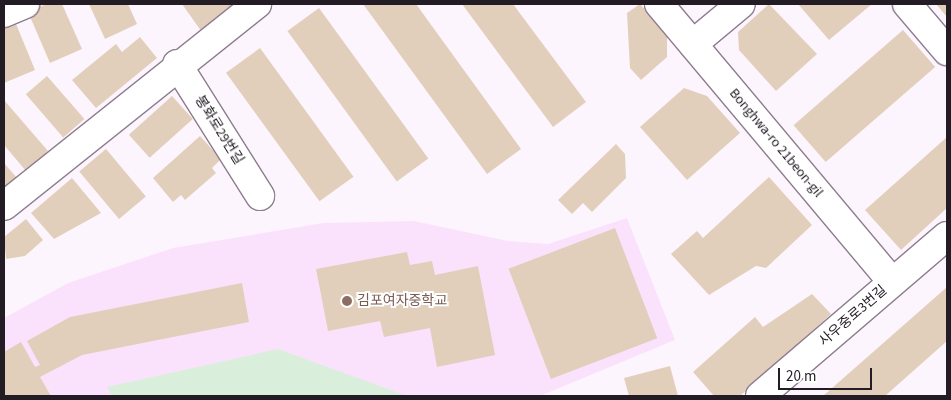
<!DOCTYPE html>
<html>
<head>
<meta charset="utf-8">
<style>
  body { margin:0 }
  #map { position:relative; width:951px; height:400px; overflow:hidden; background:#fdf5fd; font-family:"Source Sans 3","Noto Sans KR",sans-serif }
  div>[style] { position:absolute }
  .built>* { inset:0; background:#fbe2fc }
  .green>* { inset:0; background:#d9efdb }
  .building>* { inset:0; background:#e2cfbb; transform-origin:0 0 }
  .roads { filter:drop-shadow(1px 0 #8e7d8f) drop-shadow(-1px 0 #8e7d8f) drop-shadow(0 1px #8e7d8f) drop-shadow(0 -1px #8e7d8f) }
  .minor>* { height:28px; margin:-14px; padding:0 14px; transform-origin:14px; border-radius:14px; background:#fff }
  .dots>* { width:14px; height:14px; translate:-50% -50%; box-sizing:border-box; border:2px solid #fff; border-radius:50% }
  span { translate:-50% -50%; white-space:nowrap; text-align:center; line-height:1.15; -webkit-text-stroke:4px #fff; paint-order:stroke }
  .street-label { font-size:14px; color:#231c24 }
  .education-label { font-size:14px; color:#785e54 }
  .left { translate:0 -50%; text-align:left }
  .frame { position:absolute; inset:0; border:5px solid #231c24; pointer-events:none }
  .scale { position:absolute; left:778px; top:368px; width:94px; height:22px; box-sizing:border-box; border:2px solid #231c24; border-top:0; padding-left:6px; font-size:15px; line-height:18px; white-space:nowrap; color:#231c24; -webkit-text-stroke:4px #fff; paint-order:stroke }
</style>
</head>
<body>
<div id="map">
  <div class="built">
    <div style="clip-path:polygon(627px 218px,675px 340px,540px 396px,4px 396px,4px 318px,68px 283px,173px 248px,323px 223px,414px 221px,508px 241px,548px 244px)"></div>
  </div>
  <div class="green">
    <div style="clip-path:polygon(278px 349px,407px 396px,112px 396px,107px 387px)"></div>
  </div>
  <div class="building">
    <div style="clip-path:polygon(47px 4px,62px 4px,82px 49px,50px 63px,28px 12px)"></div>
    <div style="clip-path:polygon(89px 4px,128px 4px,137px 24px,105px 39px)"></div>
    <div style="clip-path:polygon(182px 4px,246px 4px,204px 35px)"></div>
    <div style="clip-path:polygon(363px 4px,416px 4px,521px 149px,487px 174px)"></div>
    <div style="clip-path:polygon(462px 4px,513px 4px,586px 102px,553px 127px)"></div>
    <div style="clip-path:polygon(640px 4px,667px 35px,667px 57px,641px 80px,630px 68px,627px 13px)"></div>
    <div style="clip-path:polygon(769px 4px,817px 54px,776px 91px,739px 50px,738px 32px)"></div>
    <div style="clip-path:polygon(798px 4px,872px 4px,829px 40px)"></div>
    <div style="clip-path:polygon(936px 4px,947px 4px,947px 17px)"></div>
    <div style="left:319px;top:8px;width:186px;height:39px;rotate:54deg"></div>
    <div style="clip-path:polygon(14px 19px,35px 70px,4px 83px,4px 23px)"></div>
    <div style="left:903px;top:30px;width:49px;height:145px;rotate:49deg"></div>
    <div style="clip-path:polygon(140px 37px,157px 58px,96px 108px,72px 80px,116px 44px,122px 52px)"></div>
    <div style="left:260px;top:48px;width:159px;height:42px;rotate:54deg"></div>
    <div style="left:47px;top:76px;width:57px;height:28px;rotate:49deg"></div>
    <div style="clip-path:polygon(684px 88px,707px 96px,740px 133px,687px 180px,640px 127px)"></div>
    <div style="left:172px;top:96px;width:31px;height:58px;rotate:48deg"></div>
    <div style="clip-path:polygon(4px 100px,48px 151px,26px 171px,4px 145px)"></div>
    <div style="clip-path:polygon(200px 136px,221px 159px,212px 168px,216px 173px,185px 200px,181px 195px,173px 202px,153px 178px)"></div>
    <div style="clip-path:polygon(947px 137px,947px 208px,901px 250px,865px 210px)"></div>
    <div style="clip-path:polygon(616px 144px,625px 154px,626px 178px,592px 212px,583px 203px,572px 214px,558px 200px)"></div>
    <div style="left:106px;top:149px;width:62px;height:35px;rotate:50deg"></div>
    <div style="clip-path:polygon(4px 163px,17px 178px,4px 189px)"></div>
    <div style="clip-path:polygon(769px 177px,812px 225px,766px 268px,756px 266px,709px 295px,671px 254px,697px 231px,703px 238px)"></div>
    <div style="clip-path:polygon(72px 178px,101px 213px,54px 239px,31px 213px)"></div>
    <div style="clip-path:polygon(26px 219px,43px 240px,25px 256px,6px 259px,4px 237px)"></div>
    <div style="left:615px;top:228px;width:118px;height:114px;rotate:69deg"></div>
    <div style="clip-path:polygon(407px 252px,410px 265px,432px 261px,435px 275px,478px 266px,495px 355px,437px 367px,430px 328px,384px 337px,380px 321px,328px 331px,316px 269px)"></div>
    <div style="clip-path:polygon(242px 283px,249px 322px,82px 355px,40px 377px,51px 396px,4px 396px,4px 352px,21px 342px,35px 367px,40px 365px,27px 341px,70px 317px)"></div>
    <div style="clip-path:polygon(947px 287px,947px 341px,885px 396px,823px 396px)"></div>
    <div style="clip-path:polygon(812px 294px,831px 314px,740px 396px,714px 396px,693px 372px,755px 317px,763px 327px)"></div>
    <div style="clip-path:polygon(670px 366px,678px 396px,629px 396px,624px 378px)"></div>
  </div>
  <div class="roads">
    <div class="minor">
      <div style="left:659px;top:4px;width:363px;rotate:50deg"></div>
      <div style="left:907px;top:4px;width:62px;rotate:49.6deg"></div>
      <div style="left:4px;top:13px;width:23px;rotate:-23deg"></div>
      <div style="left:693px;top:44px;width:62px;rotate:-39.8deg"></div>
      <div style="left:177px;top:64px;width:156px;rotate:57.8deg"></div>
      <div style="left:4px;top:206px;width:324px;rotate:-38.6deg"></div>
      <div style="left:760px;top:396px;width:246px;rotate:-40.6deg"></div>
    </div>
  </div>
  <div class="dots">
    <div style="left:347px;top:301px;background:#8d6e63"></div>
  </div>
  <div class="street-label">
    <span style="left:219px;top:130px;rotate:58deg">봉화로29번길</span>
    <span style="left:776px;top:143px;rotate:50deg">Bonghwa-ro 21beon-gil</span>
    <span style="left:853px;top:316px;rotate:-41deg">사우중로3번길</span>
  </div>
  <div class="education-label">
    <span class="left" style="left:357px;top:301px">김포여자중학교</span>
  </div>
  <div class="frame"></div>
  <div class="scale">20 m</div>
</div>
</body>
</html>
